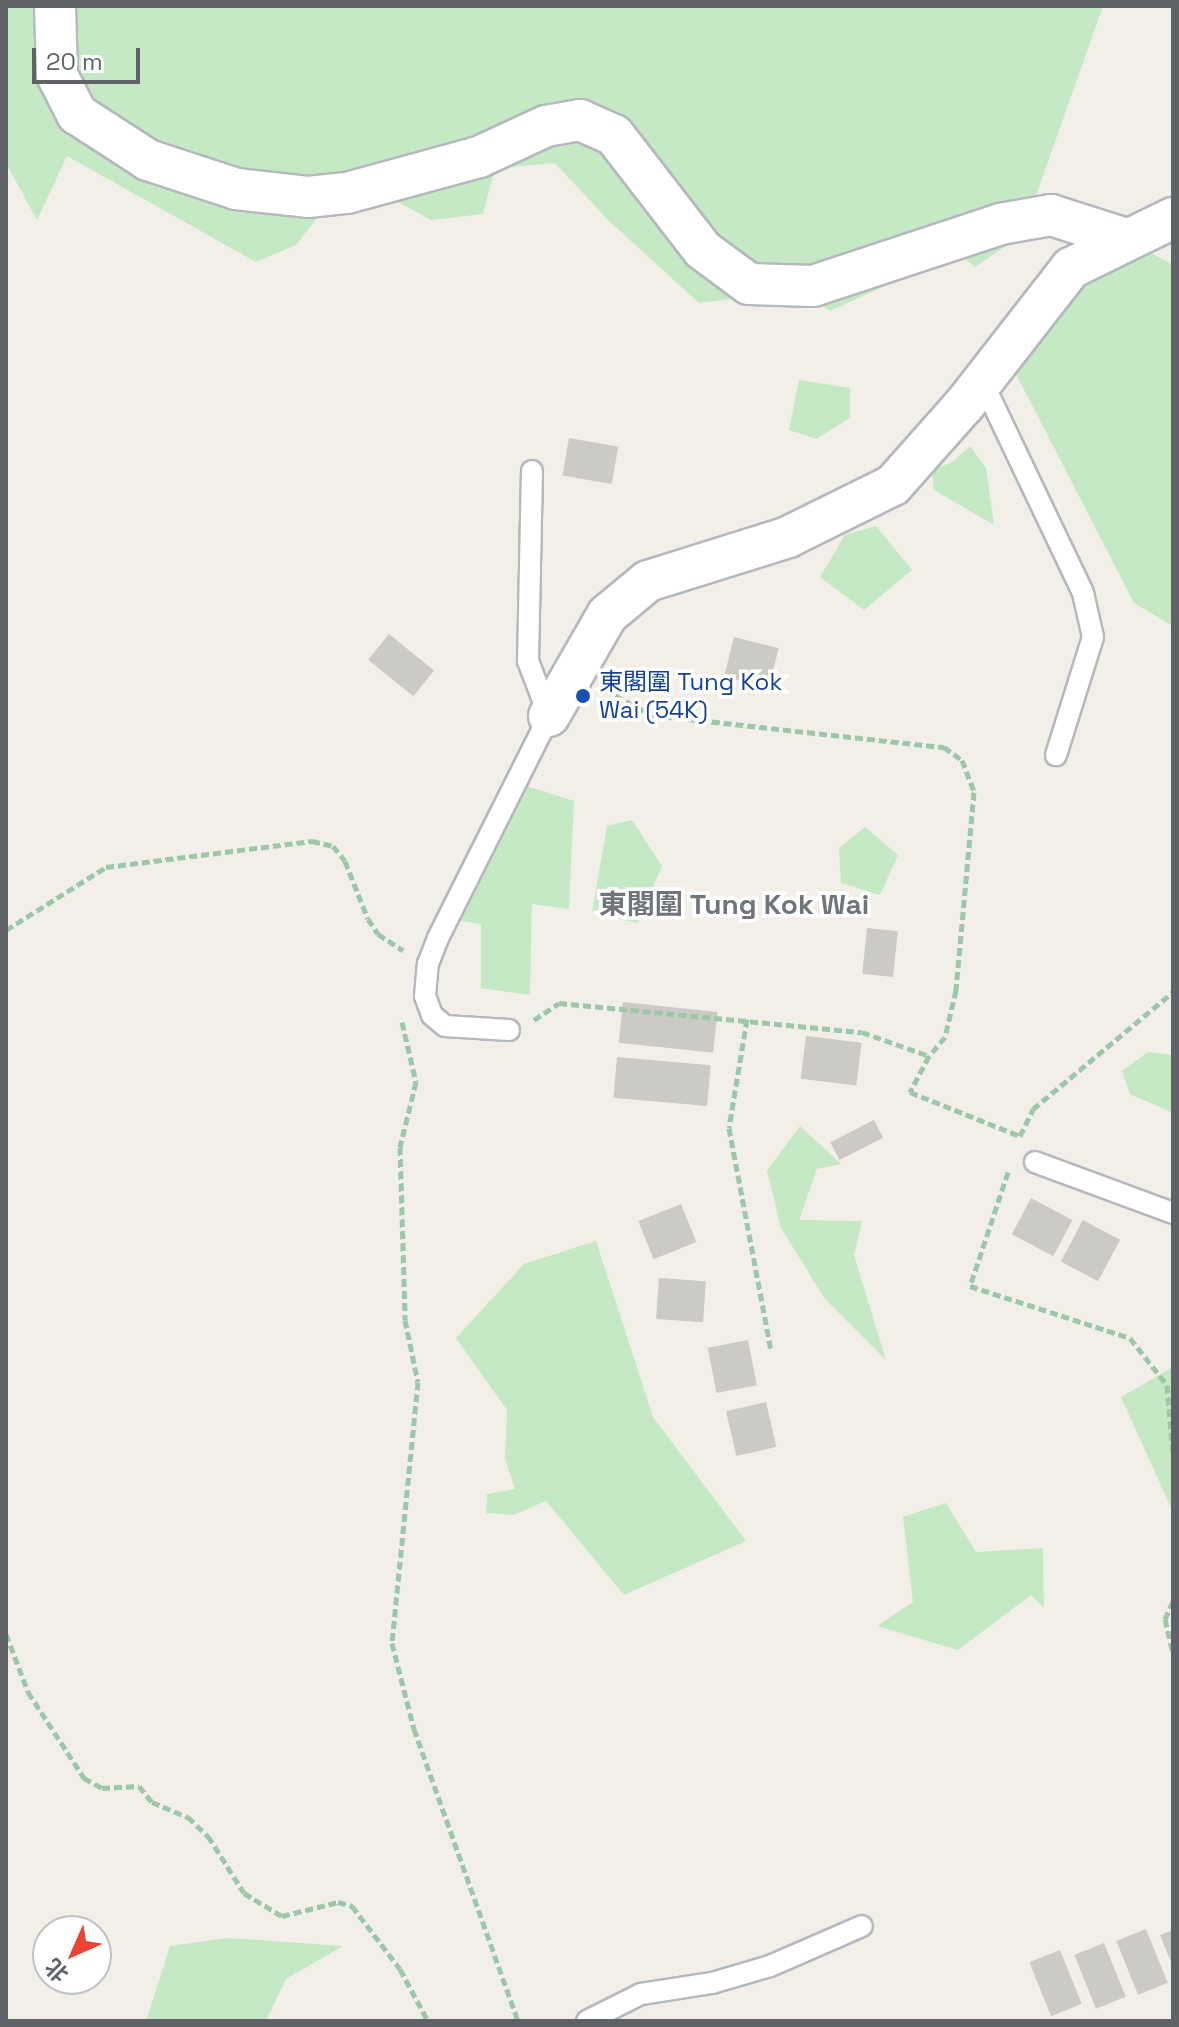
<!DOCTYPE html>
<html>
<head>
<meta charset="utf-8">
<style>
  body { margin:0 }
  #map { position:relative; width:1179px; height:2027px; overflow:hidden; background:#f1efe8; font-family:"Space Grotesk","Noto Sans SC",sans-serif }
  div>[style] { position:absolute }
  .green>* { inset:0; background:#c5e8c5 }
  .building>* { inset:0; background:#cccac5; transform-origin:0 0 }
  .path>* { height:5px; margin-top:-2.5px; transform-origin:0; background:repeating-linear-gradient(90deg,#9cc7a9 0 8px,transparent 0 12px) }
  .roads { filter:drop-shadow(2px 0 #b5b8bc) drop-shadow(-2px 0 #b5b8bc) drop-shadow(0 2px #b5b8bc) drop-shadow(0 -2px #b5b8bc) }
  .lane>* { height:20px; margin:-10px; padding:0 10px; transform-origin:10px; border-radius:10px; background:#fff }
  .street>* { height:40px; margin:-20px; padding:0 20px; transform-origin:20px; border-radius:20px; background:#fff }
  .dots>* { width:22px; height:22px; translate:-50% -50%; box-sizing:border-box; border:4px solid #fff; border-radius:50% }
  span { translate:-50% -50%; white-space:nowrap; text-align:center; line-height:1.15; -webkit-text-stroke:7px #fff; paint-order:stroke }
  .transit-label { font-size:24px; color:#164399 }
  .left { translate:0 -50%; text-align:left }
  .quarter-label { font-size:28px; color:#70757a; font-weight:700 }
  .frame { position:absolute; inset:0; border:8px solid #5f6368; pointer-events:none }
  .north { position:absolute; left:32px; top:1915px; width:80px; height:80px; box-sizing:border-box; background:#fff; border:2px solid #bfc1c3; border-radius:50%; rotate:225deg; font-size:22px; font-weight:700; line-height:32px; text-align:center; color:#5f6368 }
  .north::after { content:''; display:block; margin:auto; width:28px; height:36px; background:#ea4335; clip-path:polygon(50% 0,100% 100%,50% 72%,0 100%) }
  .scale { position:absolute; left:32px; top:48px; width:108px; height:36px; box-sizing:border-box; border:4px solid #5f6368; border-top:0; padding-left:10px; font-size:24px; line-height:28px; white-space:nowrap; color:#5f6368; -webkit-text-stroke:6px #fff; paint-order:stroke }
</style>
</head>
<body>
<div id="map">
  <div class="green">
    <div style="clip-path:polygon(6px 6px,1103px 6px,1022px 235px,975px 267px,957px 253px,830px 311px,799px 290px,699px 303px,607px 219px,555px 163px,495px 168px,483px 214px,431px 220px,385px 195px,330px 201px,296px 245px,256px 262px,67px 156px,37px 220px,6px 163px)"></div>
    <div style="clip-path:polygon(1123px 238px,1173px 265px,1173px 626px,1134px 603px,1016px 374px)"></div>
    <div style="clip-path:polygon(799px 380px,850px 388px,850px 418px,816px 439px,789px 430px)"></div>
    <div style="clip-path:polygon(970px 446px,986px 468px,994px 525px,934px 490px,932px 471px,954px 461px)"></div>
    <div style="clip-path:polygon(876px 526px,912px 570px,864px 610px,820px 577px,845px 535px)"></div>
    <div style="clip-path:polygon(526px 786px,574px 801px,569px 909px,532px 904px,530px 995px,481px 988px,481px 924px,461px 921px)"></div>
    <div style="clip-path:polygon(632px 820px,662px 866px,637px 923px,592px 912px,607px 826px)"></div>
    <div style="clip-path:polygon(865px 827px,898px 855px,880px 895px,841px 883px,839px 848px)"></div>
    <div style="clip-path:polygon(1148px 1052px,1173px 1055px,1173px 1113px,1130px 1094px,1122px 1071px)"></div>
    <div style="clip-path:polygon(800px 1126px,841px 1164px,817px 1169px,799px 1220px,862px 1221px,854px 1255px,886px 1360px,825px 1299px,781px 1228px,767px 1171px)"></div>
    <div style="clip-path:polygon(596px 1241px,653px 1417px,746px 1541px,624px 1595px,546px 1501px,513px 1515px,486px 1513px,487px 1494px,515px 1489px,505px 1459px,507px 1410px,456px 1338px,524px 1264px)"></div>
    <div style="clip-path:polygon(1173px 1367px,1173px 1512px,1121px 1397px)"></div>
    <div style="clip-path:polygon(946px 1503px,976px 1552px,1043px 1548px,1044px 1608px,1031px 1595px,958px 1650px,877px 1626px,913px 1602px,903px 1517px)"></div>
    <div style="clip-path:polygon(228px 1938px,343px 1946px,286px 1979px,266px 2021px,146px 2021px,170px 1946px)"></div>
  </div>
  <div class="building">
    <div style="left:569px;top:438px;width:50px;height:38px;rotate:10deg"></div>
    <div style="left:389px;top:634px;width:58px;height:33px;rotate:39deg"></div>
    <div style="left:734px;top:637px;width:46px;height:41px;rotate:14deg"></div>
    <div style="left:867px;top:928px;width:31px;height:46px;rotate:6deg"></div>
    <div style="left:623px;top:1002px;width:95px;height:41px;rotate:6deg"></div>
    <div style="left:806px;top:1036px;width:56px;height:43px;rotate:7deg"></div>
    <div style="left:617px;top:1057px;width:94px;height:41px;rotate:5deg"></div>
    <div style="left:874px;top:1120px;width:20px;height:49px;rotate:63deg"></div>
    <div style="left:1031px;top:1198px;width:47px;height:41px;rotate:28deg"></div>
    <div style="left:681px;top:1204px;width:41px;height:46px;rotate:68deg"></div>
    <div style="left:1083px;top:1220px;width:42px;height:47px;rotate:28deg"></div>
    <div style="left:659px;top:1278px;width:47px;height:41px;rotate:4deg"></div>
    <div style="left:748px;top:1340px;width:46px;height:41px;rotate:79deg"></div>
    <div style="left:766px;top:1402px;width:46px;height:41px;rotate:77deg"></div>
    <div style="left:1146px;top:1929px;width:58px;height:32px;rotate:68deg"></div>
    <div style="clip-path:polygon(1173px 1930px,1173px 1967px,1160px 1935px)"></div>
    <div style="left:1104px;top:1943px;width:58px;height:32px;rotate:68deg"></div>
    <div style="left:1060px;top:1950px;width:58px;height:33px;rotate:68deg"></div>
  </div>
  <div class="path">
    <div style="left:605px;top:690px;width:53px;rotate:28deg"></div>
    <div style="left:652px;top:715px;width:294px;rotate:6.3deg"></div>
    <div style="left:944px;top:747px;width:22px;rotate:36deg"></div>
    <div style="left:962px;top:760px;width:34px;rotate:69deg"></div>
    <div style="left:974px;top:792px;width:199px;rotate:95.2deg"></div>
    <div style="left:956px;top:990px;width:48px;rotate:103.2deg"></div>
    <div style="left:945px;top:1037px;width:25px;rotate:130deg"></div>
    <div style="left:6px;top:930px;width:118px;rotate:-32.2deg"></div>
    <div style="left:106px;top:867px;width:208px;rotate:-7.2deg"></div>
    <div style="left:312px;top:841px;width:22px;rotate:13deg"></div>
    <div style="left:333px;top:846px;width:19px;rotate:51deg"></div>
    <div style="left:345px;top:861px;width:62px;rotate:68.4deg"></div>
    <div style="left:368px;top:919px;width:18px;rotate:56deg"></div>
    <div style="left:378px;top:934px;width:30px;rotate:33deg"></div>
    <div style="left:747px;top:1019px;width:110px;rotate:99.4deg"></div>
    <div style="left:729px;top:1128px;width:226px;rotate:79.3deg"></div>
    <div style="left:534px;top:1020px;width:30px;rotate:-34deg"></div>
    <div style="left:559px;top:1003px;width:304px;rotate:5.5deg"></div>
    <div style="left:862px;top:1032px;width:71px;rotate:19.7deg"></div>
    <div style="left:929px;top:1056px;width:41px;rotate:117.8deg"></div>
    <div style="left:910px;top:1092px;width:118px;rotate:21.8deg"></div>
    <div style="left:1020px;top:1136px;width:30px;rotate:-64deg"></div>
    <div style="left:1033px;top:1109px;width:182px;rotate:-39.9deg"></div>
    <div style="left:402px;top:1022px;width:62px;rotate:76.9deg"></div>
    <div style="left:416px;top:1082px;width:67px;rotate:103.8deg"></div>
    <div style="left:400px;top:1147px;width:173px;rotate:88.3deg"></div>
    <div style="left:405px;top:1320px;width:63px;rotate:78.2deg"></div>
    <div style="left:418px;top:1382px;width:262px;rotate:95.7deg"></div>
    <div style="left:392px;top:1643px;width:89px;rotate:75.7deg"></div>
    <div style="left:414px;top:1729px;width:310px;rotate:70.4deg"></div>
    <div style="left:1008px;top:1172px;width:120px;rotate:108.4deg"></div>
    <div style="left:970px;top:1286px;width:168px;rotate:18deg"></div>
    <div style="left:1130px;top:1338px;width:60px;rotate:51.8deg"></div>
    <div style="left:1167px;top:1385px;width:71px;rotate:85.2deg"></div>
    <div style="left:1173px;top:1601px;width:20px;rotate:114deg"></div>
    <div style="left:1165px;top:1619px;width:36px;rotate:77deg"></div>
    <div style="left:6px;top:1634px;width:62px;rotate:69.2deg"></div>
    <div style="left:28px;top:1692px;width:103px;rotate:56.9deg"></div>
    <div style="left:84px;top:1778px;width:21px;rotate:29deg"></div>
    <div style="left:102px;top:1788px;width:37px;rotate:-3deg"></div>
    <div style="left:139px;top:1786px;width:21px;rotate:51deg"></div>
    <div style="left:152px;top:1802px;width:39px;rotate:23deg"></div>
    <div style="left:188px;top:1817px;width:28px;rotate:44deg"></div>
    <div style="left:208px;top:1836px;width:67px;rotate:57.7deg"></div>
    <div style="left:244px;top:1893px;width:44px;rotate:31.2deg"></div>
    <div style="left:282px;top:1916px;width:58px;rotate:-14deg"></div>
    <div style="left:338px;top:1902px;width:15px;rotate:16deg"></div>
    <div style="left:352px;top:1906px;width:79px;rotate:52.7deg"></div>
    <div style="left:400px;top:1969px;width:59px;rotate:61.7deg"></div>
  </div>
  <div class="roads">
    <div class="lane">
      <div style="left:982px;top:381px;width:235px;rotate:64.5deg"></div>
      <div style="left:1083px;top:593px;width:45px;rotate:77.2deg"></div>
      <div style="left:1093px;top:637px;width:124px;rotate:107.4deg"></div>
      <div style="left:509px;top:1030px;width:64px;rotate:-176.4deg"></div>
      <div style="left:445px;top:1026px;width:17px;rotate:-140deg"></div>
      <div style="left:432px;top:1015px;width:20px;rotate:-110deg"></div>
      <div style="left:425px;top:996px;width:32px;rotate:-85deg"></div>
      <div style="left:428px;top:964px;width:28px;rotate:-69deg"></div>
      <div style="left:438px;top:938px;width:248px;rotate:-63.4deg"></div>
      <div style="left:549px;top:716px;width:59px;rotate:-110.9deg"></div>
      <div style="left:528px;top:661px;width:190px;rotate:-88.8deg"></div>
      <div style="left:1035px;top:1162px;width:147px;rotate:20.3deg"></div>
      <div style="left:587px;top:2021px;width:60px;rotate:-26.6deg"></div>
      <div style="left:641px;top:1994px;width:72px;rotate:-8.8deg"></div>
      <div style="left:712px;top:1983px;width:60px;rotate:-16.3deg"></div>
      <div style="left:770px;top:1966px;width:100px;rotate:-23.5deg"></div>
    </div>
    <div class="street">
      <div style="left:55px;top:6px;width:69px;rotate:88.3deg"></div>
      <div style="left:57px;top:75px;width:44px;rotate:62.9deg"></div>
      <div style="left:77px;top:114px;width:85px;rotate:32.9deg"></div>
      <div style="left:148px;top:160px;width:93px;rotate:18.2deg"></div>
      <div style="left:236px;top:189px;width:72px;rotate:6.3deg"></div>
      <div style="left:308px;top:197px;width:39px;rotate:-6deg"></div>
      <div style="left:347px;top:193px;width:137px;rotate:-15.3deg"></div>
      <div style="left:479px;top:157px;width:74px;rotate:-24.8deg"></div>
      <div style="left:546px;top:126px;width:35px;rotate:-10deg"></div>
      <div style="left:580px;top:120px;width:37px;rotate:24deg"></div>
      <div style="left:614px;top:135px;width:145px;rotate:52.3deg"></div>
      <div style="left:703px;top:250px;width:57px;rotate:36.5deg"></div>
      <div style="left:749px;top:284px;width:64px;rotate:1.8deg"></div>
      <div style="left:813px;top:286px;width:197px;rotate:-18.3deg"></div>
      <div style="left:1000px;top:224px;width:52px;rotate:-10deg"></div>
      <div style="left:1051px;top:215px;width:76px;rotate:17.7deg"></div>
      <div style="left:549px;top:716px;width:116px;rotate:-60.1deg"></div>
      <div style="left:607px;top:615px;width:53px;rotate:-39.7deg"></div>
      <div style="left:648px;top:581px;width:147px;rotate:-17.4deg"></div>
      <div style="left:788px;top:537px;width:117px;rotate:-26.3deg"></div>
      <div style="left:893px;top:485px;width:108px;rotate:-48.4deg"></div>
      <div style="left:965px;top:404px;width:172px;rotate:-52.1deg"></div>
      <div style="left:1071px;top:268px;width:114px;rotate:-26.1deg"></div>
    </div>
  </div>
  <div class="dots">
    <div style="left:583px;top:696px;background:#1a4fb4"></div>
  </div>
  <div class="transit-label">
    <span class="left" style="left:599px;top:696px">東閣圍 Tung Kok<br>Wai (54K)</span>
  </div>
  <div class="quarter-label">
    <span style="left:734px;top:904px">東閣圍 Tung Kok Wai</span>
  </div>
  <div class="frame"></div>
  <div class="north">北</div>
  <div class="scale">20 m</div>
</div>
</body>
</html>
